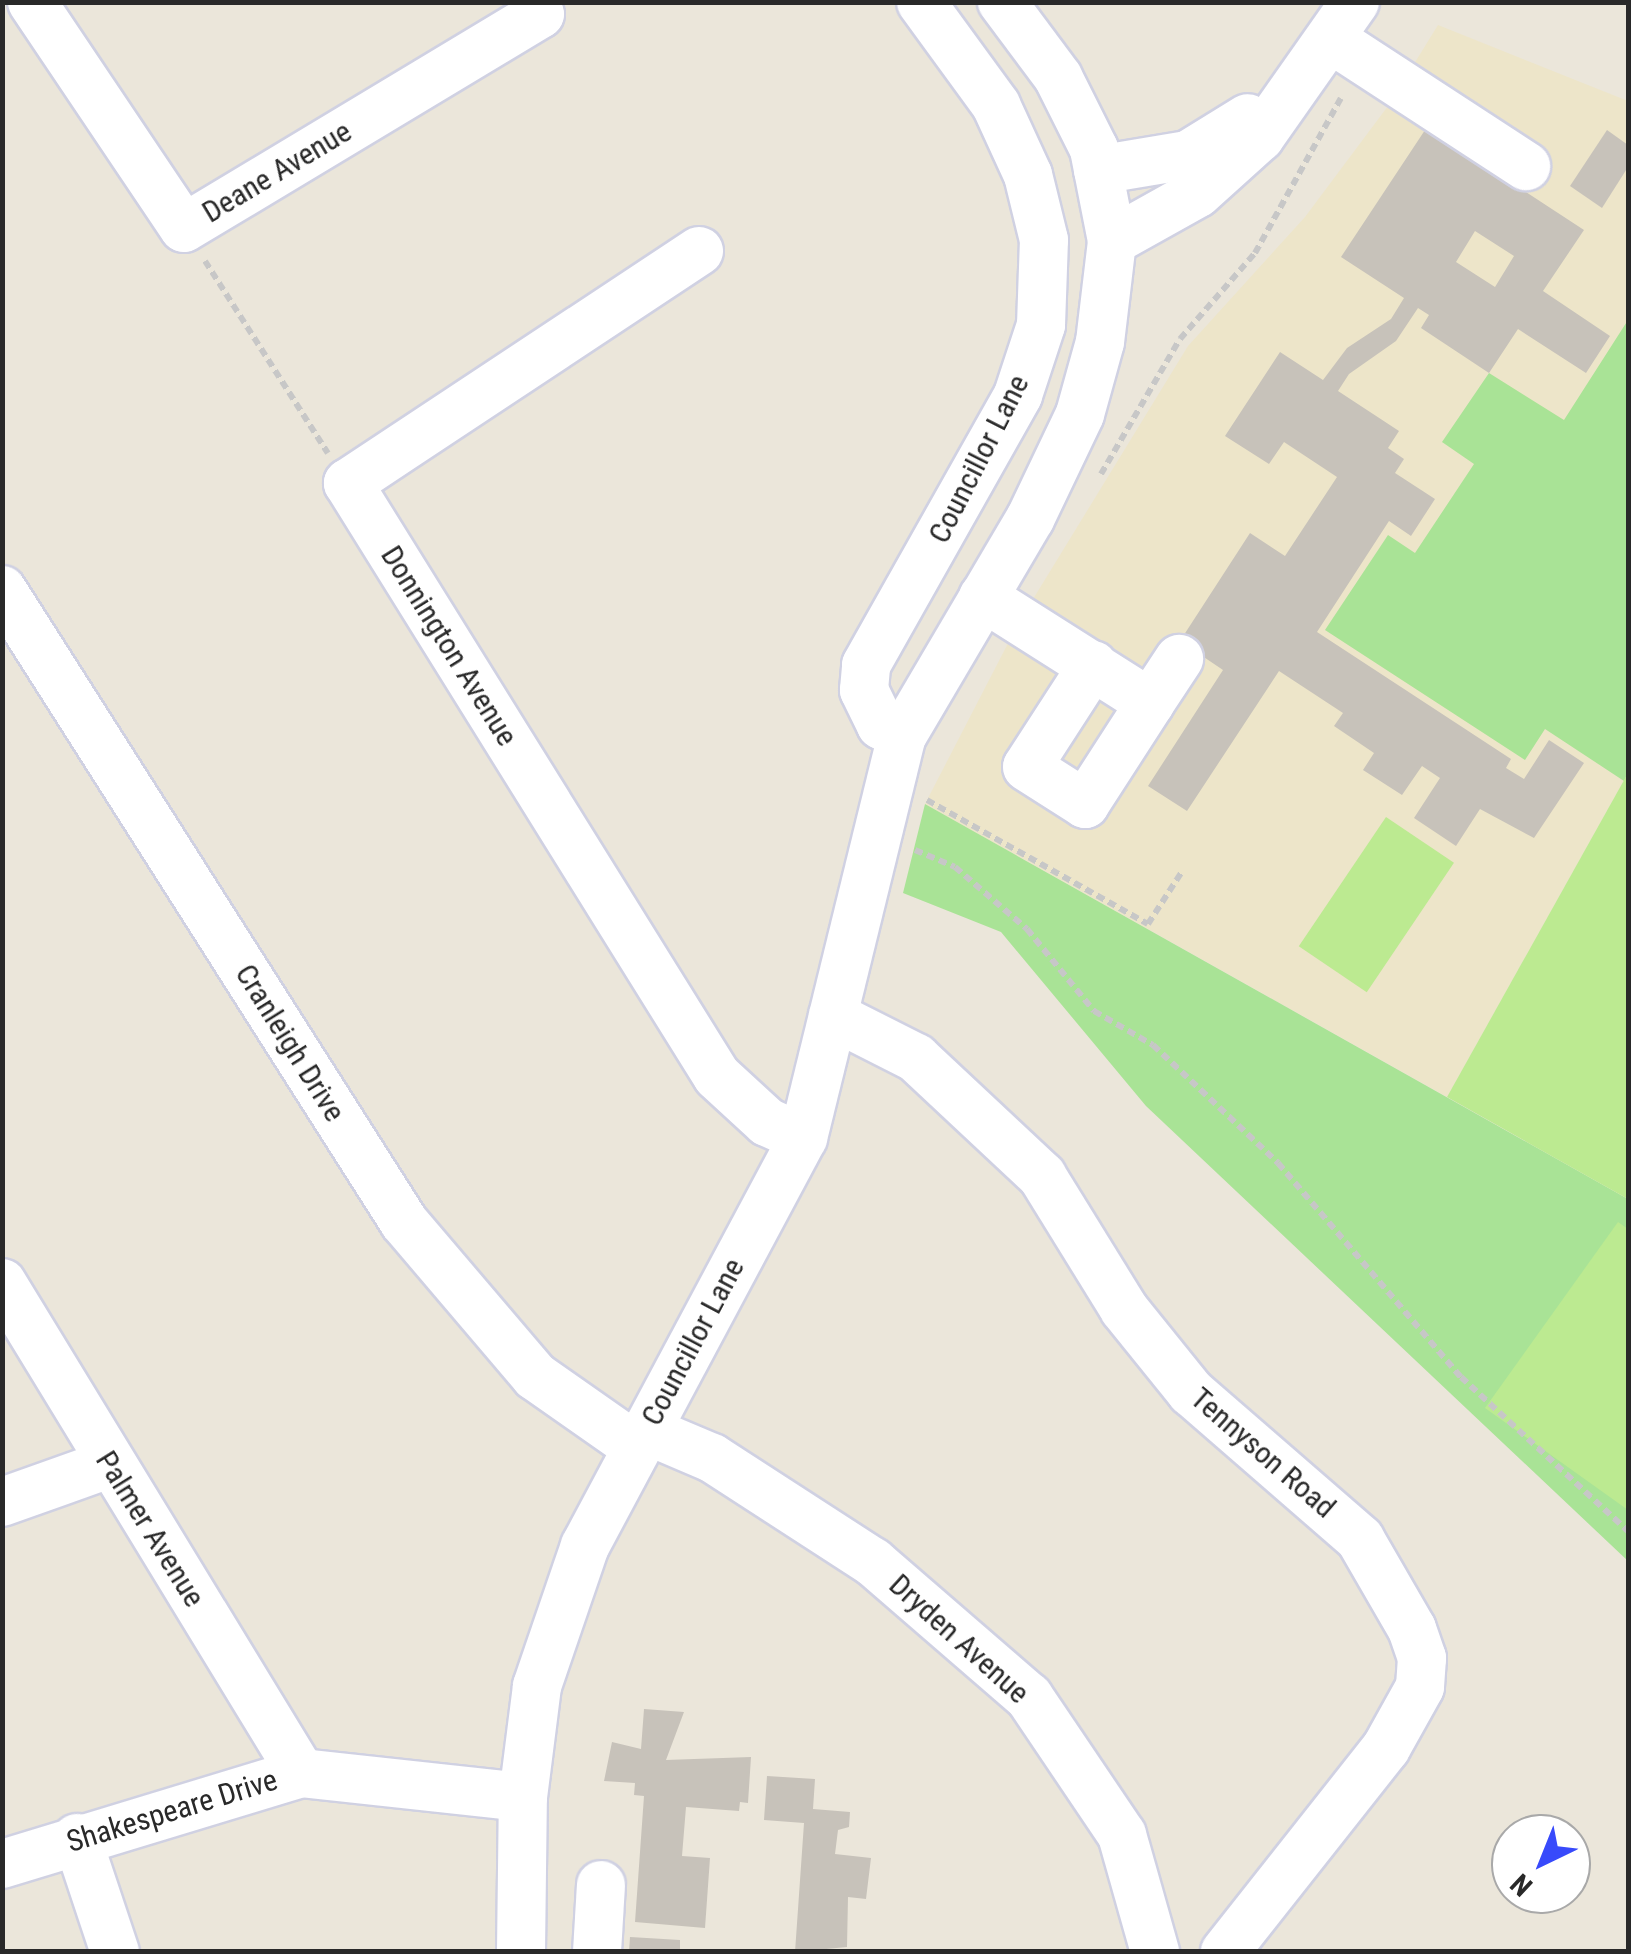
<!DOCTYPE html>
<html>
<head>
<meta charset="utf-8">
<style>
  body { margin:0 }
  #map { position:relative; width:1631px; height:1954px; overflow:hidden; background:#ebe6da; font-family:"Roboto Condensed",sans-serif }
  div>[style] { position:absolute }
  .education>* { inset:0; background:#ede5c9 }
  .green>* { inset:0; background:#a9e396 }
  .pitch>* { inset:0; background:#bcea91; transform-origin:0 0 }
  .building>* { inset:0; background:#c7c2ba }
  .path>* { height:6px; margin-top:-3px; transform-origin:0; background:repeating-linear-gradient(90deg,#c7c7c7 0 8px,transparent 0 13px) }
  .roads { filter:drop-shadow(2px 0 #d0d1e2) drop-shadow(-2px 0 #d0d1e2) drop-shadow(0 2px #d0d1e2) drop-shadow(0 -2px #d0d1e2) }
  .minor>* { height:48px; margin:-24px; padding:0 24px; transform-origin:24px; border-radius:24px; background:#fff }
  span { translate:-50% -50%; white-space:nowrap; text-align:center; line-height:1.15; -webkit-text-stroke:8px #fff; paint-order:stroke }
  .street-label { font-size:30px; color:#292929 }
  .frame { position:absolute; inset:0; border:5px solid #292929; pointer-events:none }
  .north { position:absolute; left:1491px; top:1814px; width:100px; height:100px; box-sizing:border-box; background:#fff; border:2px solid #a9a9a9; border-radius:50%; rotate:223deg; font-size:28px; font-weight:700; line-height:40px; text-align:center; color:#292929 }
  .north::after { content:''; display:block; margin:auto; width:35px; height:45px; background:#384afb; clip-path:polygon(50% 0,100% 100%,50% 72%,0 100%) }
</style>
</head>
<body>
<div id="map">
  <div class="education">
    <div style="clip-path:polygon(1438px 25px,1628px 101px,1628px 773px,1447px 1097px,925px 804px,1019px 622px,1188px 346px,1305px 217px,1388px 106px)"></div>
  </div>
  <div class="green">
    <div style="clip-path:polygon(1628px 320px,1628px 773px,1624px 781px,1545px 729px,1525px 760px,1325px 630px,1388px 535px,1415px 553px,1474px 464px,1442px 442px,1489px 373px,1564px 420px)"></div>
    <div style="clip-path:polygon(925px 804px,1628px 1199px,1628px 1561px,1146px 1106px,1001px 932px,903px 893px)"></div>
  </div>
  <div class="pitch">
    <div style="clip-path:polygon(1628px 773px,1628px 1199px,1447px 1097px)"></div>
    <div style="left:1386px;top:817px;width:82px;height:156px;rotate:34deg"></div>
    <div style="clip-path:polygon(1618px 1222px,1628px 1229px,1628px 1510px,1485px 1408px)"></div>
  </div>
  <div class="building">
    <div style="clip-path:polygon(evenodd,1427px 127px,1584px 230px,1543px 291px,1610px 336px,1586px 373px,1518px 329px,1489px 373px,1421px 328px,1429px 315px,1418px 308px,1396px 341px,1349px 374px,1338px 391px,1399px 431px,1388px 448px,1404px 459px,1395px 473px,1435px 499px,1411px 536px,1389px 521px,1317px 632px,1511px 759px,1506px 768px,1524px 779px,1549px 740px,1584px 763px,1534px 838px,1480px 809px,1456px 846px,1414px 818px,1440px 778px,1422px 766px,1402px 795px,1363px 770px,1374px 753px,1334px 726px,1343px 713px,1279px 671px,1187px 811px,1148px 786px,1223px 670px,1180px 641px,1250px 533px,1285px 556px,1337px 477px,1284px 442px,1269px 464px,1225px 436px,1280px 352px,1323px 380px,1347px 348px,1391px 319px,1404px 298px,1341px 257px,1427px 127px,1475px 231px,1514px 256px,1495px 287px,1456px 262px,1475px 231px)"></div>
    <div style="clip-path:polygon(1607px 130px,1628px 145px,1628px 167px,1602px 208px,1570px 186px)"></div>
    <div style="clip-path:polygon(644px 1709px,684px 1712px,666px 1760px,751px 1757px,748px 1803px,740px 1802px,739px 1811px,686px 1807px,682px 1856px,710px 1858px,705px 1928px,635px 1922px,644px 1796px,634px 1795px,635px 1783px,604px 1781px,612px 1742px,641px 1749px)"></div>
    <div style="clip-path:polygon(767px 1776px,815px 1779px,813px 1809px,850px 1812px,849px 1827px,838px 1830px,835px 1854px,871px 1858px,866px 1899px,848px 1897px,847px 1947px,795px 1952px,804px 1823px,764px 1820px)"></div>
    <div style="clip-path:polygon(630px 1937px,680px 1940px,680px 1952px,629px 1952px)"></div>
  </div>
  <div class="path">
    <div style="left:205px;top:261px;width:228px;rotate:57.4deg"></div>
    <div style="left:1101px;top:474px;width:156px;rotate:-59.7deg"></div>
    <div style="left:1180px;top:339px;width:114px;rotate:-48.9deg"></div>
    <div style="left:1255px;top:253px;width:177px;rotate:-61deg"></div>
    <div style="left:927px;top:800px;width:253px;rotate:29.3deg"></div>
    <div style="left:1148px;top:924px;width:61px;rotate:-57.1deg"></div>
    <div style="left:915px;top:850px;width:43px;rotate:23deg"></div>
    <div style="left:955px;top:867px;width:95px;rotate:40.7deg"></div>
    <div style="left:1027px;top:929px;width:106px;rotate:50.7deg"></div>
    <div style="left:1094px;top:1011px;width:68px;rotate:30deg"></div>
    <div style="left:1153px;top:1045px;width:172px;rotate:43.3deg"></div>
    <div style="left:1278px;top:1163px;width:282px;rotate:49.5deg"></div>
    <div style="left:1461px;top:1377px;width:227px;rotate:42.7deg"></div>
  </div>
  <div class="roads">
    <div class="minor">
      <div style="left:32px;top:2px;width:272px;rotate:56.1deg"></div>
      <div style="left:184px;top:228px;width:415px;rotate:-31deg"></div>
      <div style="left:540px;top:14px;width:14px;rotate:-120deg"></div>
      <div style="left:1331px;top:39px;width:233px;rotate:33.1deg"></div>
      <div style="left:1098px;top:170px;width:91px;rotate:-9.5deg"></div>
      <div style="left:1188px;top:155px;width:70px;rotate:-31.7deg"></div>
      <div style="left:1112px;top:241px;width:98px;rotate:-29.2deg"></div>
      <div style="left:1198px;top:193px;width:84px;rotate:-42.1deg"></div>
      <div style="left:1260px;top:137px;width:165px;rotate:-54.9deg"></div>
      <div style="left:699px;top:251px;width:421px;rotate:146.5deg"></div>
      <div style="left:348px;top:483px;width:698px;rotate:58.11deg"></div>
      <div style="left:717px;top:1076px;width:68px;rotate:42.6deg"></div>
      <div style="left:767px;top:1122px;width:39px;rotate:24deg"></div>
      <div style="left:2px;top:590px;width:749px;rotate:57.54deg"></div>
      <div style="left:404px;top:1222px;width:202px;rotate:49.6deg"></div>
      <div style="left:535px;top:1376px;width:122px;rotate:35deg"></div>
      <div style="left:983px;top:597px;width:198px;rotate:32.4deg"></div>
      <div style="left:1150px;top:703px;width:53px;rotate:-56.6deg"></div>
      <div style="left:1093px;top:665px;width:121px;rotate:122.9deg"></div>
      <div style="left:1027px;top:767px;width:69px;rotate:32.5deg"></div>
      <div style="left:1085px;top:804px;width:120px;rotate:-57.2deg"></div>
      <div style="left:902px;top:736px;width:24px;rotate:-152deg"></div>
      <div style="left:881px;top:725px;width:39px;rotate:-116deg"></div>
      <div style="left:864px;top:690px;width:25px;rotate:-85deg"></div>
      <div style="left:866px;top:665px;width:310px;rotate:-60.6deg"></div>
      <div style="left:1018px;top:395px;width:74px;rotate:-71.8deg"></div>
      <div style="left:1041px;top:325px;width:85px;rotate:-88deg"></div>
      <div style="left:1044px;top:240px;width:67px;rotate:-103.8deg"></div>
      <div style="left:1028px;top:175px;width:77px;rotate:-114.6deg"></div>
      <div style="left:996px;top:105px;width:127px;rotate:-126.1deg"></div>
      <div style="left:833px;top:1016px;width:93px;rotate:26.8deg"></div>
      <div style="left:916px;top:1058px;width:173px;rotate:43.1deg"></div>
      <div style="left:1042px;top:1176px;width:156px;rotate:58.3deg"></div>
      <div style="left:1124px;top:1309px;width:107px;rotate:51.1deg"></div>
      <div style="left:1191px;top:1392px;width:224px;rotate:41deg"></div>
      <div style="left:1360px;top:1539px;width:104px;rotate:60deg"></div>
      <div style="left:1412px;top:1629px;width:31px;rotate:71deg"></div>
      <div style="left:1422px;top:1658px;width:29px;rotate:94deg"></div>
      <div style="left:1420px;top:1687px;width:70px;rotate:119.1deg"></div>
      <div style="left:1386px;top:1748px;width:260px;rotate:128.3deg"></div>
      <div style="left:2px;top:1283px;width:574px;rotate:58.61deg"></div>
      <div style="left:646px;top:1430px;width:72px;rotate:23deg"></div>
      <div style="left:712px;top:1458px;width:192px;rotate:32.9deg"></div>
      <div style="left:873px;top:1562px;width:206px;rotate:40.9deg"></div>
      <div style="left:1029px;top:1697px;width:166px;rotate:56deg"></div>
      <div style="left:1122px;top:1835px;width:122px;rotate:74.2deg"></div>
      <div style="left:2px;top:1502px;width:114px;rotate:-19.6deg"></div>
      <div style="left:77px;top:1838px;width:120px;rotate:71.6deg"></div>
      <div style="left:2px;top:1864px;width:313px;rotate:-16.9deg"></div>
      <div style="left:301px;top:1773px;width:223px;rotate:6.2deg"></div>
      <div style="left:521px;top:1952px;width:155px;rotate:-89.3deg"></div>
      <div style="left:523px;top:1797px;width:112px;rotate:-82.8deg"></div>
      <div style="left:537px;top:1686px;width:148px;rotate:-71.1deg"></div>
      <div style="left:585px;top:1546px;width:463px;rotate:-61.9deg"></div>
      <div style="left:803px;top:1138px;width:414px;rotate:-76.2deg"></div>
      <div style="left:902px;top:736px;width:252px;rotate:-59.5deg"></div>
      <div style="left:1030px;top:519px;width:116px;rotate:-64.5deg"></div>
      <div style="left:1080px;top:414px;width:75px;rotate:-74.5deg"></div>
      <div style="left:1100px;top:342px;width:102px;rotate:-83.2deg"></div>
      <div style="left:1112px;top:241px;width:94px;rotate:-101.1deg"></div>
      <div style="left:1094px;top:149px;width:80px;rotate:-116.6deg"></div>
      <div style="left:1058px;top:77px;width:94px;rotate:-126.7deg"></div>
      <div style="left:597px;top:1952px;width:67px;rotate:-86.6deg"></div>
    </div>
  </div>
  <div class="street-label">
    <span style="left:277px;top:172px;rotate:-31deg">Deane Avenue</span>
    <span style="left:979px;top:459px;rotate:-63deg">Councillor Lane</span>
    <span style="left:449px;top:646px;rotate:58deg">Donnington Avenue</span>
    <span style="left:290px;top:1043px;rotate:58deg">Cranleigh Drive</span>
    <span style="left:693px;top:1342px;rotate:-62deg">Councillor Lane</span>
    <span style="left:1263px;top:1453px;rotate:41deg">Tennyson Road</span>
    <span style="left:150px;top:1529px;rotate:58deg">Palmer Avenue</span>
    <span style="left:959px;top:1639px;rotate:42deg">Dryden Avenue</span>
    <span style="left:172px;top:1811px;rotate:-17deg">Shakespeare Drive</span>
  </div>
  <div class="frame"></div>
  <div class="north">N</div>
</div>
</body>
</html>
